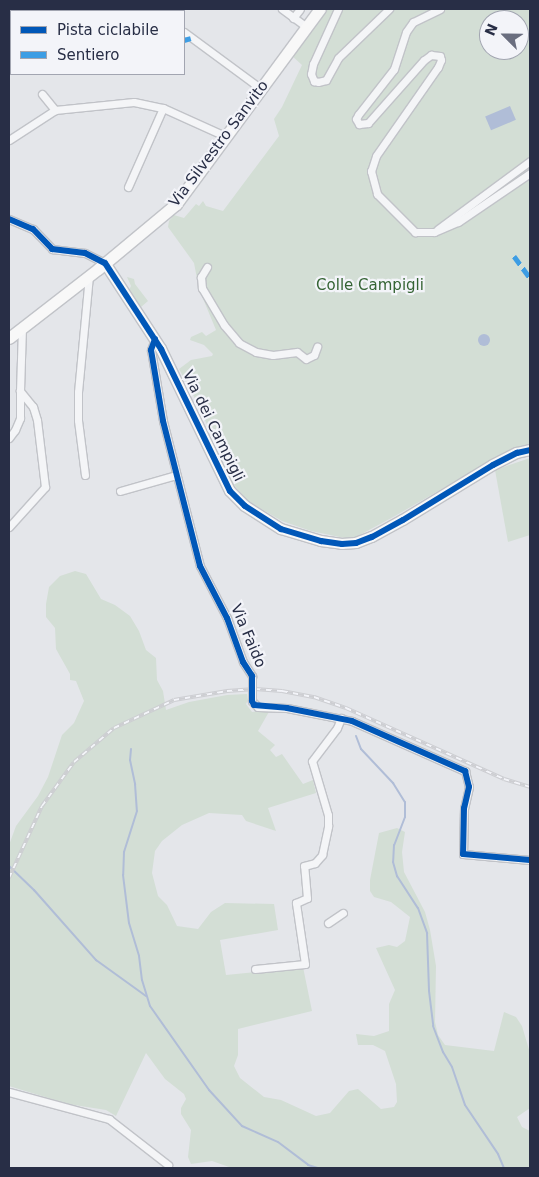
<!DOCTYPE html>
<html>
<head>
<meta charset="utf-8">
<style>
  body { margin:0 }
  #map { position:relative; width:539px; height:1177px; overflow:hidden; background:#e4e6ea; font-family:"DejaVu Sans",sans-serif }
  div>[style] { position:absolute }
  .green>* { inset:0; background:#d3ded5 }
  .water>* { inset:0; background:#b0bdd7; transform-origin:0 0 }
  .round { border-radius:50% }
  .stream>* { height:2px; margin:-1px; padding:0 1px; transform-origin:1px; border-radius:1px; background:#b0bdd7 }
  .roads { filter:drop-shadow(1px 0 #c1c3c8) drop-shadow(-1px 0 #c1c3c8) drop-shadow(0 1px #c1c3c8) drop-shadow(0 -1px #c1c3c8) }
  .street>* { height:7px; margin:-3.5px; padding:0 3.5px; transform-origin:3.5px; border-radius:3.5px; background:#f4f5f7 }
  .secondary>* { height:10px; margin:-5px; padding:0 5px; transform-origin:5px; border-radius:5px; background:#f8f8f8 }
  .primary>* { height:11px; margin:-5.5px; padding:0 5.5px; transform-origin:5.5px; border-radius:5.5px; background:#f8f8f8 }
  .rail>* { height:4px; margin-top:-2px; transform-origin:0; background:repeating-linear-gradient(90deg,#f3f4f9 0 5.5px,#cdced2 0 11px); box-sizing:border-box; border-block:1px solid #cdced2 }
  .bridges { filter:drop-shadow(1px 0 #c1c3c8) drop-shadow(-1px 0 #c1c3c8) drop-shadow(0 1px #c1c3c8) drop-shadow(0 -1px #c1c3c8) }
  .street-bridge>* { height:7px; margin:-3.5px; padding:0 3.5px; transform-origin:3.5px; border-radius:3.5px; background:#f4f5f7 }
  .quiet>* { height:5px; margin-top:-2.5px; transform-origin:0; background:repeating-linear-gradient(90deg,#3d9de4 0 10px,transparent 0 15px) }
  .cycleway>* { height:6px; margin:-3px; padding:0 3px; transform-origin:3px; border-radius:3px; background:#0057b8 }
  span { translate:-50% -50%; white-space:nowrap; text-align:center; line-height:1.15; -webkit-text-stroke:4.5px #f3f4f9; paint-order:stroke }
  .street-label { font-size:15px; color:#282e46 }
  .park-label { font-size:15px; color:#356434 }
  .frame { position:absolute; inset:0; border:10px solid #282e46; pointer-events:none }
  .legend { position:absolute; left:10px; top:10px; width:175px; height:65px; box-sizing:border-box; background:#f3f4f9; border:1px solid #a2a5b1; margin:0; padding:6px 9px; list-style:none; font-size:15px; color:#282e46 }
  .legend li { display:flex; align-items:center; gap:10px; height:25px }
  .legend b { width:25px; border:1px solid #a2a5b1 }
  .north { position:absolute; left:479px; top:10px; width:50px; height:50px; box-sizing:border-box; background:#f3f4f9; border:1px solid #a2a5b1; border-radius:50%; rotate:293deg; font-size:14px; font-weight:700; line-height:20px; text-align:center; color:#282e46 }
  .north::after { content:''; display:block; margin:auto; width:18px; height:22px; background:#6a6e7f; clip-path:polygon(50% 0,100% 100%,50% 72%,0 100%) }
</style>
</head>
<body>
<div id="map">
  <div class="green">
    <div style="clip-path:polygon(evenodd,322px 9px,530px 9px,530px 445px,490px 461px,395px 516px,356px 537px,349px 539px,311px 531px,282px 521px,248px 501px,233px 484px,198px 404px,179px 369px,191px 360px,212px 356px,213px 354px,204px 345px,190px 340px,191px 337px,202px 332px,206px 336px,216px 330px,199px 289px,194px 263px,168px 227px,169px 221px,174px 215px,184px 218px,196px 204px,199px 206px,203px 201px,206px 206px,223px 211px,279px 136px,274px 119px,282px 107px,302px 65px,291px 55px,322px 9px,489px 20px,519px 20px,519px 50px,489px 50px,489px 20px)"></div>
    <div style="clip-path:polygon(127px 277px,134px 279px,135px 284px,148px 301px,141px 307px,129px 290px,131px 286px)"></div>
    <div style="clip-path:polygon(530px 458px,530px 535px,508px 542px,495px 470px)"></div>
    <div style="clip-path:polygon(75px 571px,86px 574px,101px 599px,115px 605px,130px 616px,139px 631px,146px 650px,156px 658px,157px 680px,163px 691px,166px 710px,189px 702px,227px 695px,247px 694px,248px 700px,246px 704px,252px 712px,270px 710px,258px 731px,275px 745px,270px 750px,276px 757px,282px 754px,303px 784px,313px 780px,316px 793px,268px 808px,276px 831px,246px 821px,242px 815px,209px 813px,182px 825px,162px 841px,155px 851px,152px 873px,158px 896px,167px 905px,177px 926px,198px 929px,211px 912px,225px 903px,274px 904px,278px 930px,220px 940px,226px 975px,303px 967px,312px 1011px,238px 1029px,238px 1055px,234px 1066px,240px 1078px,264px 1097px,281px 1100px,316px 1116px,330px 1113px,349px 1091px,358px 1089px,381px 1109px,394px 1107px,397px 1102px,396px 1084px,385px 1051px,373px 1045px,358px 1045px,356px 1034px,374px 1036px,389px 1031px,389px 1004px,395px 990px,376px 948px,389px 945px,397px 947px,405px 941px,410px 917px,391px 902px,374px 897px,370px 891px,370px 880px,379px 833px,397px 828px,405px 832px,402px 852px,404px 872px,425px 912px,430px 930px,436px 966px,435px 1022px,438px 1035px,445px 1045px,494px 1051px,504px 1012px,516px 1017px,522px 1026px,530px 1053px,530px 1108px,517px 1117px,522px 1127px,530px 1131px,530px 1168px,232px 1168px,212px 1161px,191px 1164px,188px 1157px,191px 1130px,181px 1114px,181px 1108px,186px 1099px,184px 1094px,165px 1079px,146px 1053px,116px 1116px,106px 1110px,68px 1104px,9px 1086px,9px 845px,16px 826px,38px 796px,48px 777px,62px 735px,74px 723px,84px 701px,76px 681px,70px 680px,70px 674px,56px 649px,55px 628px,46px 617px,46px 604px,49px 587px,60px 576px)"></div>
  </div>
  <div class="water">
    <div style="left:510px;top:106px;width:15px;height:27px;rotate:67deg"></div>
    <div class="round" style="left:478px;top:334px;width:12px;height:12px"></div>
  </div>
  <div class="stream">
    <div style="left:18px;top:11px;width:2px;rotate:-90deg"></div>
    <div style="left:9px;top:41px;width:2px;rotate:-27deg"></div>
    <div style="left:356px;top:736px;width:14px;rotate:69deg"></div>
    <div style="left:361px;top:749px;width:47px;rotate:46.7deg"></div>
    <div style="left:393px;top:783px;width:22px;rotate:58deg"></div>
    <div style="left:405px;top:802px;width:15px;rotate:90deg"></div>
    <div style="left:405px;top:817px;width:30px;rotate:111deg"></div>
    <div style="left:394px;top:845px;width:17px;rotate:93deg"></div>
    <div style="left:393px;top:862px;width:15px;rotate:74deg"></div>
    <div style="left:397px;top:876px;width:38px;rotate:57deg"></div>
    <div style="left:418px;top:908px;width:27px;rotate:70deg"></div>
    <div style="left:427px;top:933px;width:58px;rotate:88deg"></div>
    <div style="left:429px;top:991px;width:35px;rotate:83deg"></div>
    <div style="left:433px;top:1026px;width:28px;rotate:69deg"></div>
    <div style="left:443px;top:1052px;width:17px;rotate:59deg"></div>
    <div style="left:452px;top:1067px;width:40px;rotate:71.1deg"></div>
    <div style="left:465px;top:1105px;width:59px;rotate:56deg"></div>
    <div style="left:498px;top:1154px;width:15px;rotate:67deg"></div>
    <div style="left:131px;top:749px;width:11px;rotate:95deg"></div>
    <div style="left:130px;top:760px;width:25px;rotate:78deg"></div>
    <div style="left:135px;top:784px;width:27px;rotate:86deg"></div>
    <div style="left:137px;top:811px;width:43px;rotate:107.6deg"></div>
    <div style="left:124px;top:852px;width:23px;rotate:92deg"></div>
    <div style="left:123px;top:875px;width:48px;rotate:82.9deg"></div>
    <div style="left:129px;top:923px;width:34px;rotate:73deg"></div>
    <div style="left:139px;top:956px;width:24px;rotate:83deg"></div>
    <div style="left:142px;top:980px;width:27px;rotate:73deg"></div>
    <div style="left:150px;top:1006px;width:103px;rotate:54.9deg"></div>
    <div style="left:209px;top:1090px;width:49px;rotate:47.5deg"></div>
    <div style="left:242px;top:1126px;width:39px;rotate:24deg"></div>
    <div style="left:278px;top:1142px;width:38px;rotate:37deg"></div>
    <div style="left:308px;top:1165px;width:10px;rotate:17deg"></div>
    <div style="left:9px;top:866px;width:35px;rotate:44deg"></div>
    <div style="left:34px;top:890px;width:94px;rotate:48.5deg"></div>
    <div style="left:96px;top:960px;width:62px;rotate:35.8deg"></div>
  </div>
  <div class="roads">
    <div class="street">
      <div style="left:151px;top:9px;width:4px;rotate:34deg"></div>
      <div style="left:282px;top:9px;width:29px;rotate:36deg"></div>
      <div style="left:338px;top:9px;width:60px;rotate:114.4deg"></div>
      <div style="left:313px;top:64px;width:10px;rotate:101deg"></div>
      <div style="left:311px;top:74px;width:8px;rotate:67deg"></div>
      <div style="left:314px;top:81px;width:4px;rotate:14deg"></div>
      <div style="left:318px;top:82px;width:8px;rotate:-14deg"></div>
      <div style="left:326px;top:80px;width:25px;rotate:-61deg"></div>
      <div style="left:338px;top:58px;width:71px;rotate:-43.9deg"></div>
      <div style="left:440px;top:9px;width:30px;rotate:154deg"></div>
      <div style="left:413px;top:22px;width:12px;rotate:125deg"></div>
      <div style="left:406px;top:32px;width:39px;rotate:108deg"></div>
      <div style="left:394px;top:69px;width:58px;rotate:128deg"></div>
      <div style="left:358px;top:115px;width:4px;rotate:117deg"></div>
      <div style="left:356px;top:119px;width:6px;rotate:59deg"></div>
      <div style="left:359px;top:124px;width:9px;rotate:-6deg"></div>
      <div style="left:368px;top:123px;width:84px;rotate:-48.4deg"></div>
      <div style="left:424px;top:60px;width:9px;rotate:-36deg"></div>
      <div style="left:431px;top:55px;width:9px;rotate:6deg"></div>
      <div style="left:440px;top:56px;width:4px;rotate:76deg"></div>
      <div style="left:441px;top:60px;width:8px;rotate:113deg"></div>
      <div style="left:438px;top:67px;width:108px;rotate:124.9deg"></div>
      <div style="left:376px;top:156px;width:16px;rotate:108deg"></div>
      <div style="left:371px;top:171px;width:24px;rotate:75deg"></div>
      <div style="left:377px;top:194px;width:54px;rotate:45deg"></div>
      <div style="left:415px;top:232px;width:19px"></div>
      <div style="left:434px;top:232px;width:26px;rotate:-23deg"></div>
      <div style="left:458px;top:222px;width:87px;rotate:-34.2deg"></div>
      <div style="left:293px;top:18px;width:11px;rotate:-52deg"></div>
      <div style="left:184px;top:32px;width:94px;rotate:36.4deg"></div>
      <div style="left:42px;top:94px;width:21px;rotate:51deg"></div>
      <div style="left:9px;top:140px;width:55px;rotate:-33.1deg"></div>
      <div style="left:55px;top:110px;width:79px;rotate:-5.8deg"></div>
      <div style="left:134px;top:102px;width:30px;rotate:12deg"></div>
      <div style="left:163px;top:108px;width:68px;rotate:24.3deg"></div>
      <div style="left:128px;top:187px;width:86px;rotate:-66.1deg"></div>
      <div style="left:9px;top:219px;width:26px;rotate:23deg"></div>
      <div style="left:33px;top:229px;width:28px;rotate:46deg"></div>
      <div style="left:52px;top:249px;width:33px;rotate:7deg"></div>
      <div style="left:85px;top:253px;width:22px;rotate:27deg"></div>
      <div style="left:438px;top:229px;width:114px;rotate:-36.5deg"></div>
      <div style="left:207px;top:267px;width:12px;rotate:121deg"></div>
      <div style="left:201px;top:277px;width:11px;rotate:85deg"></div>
      <div style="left:202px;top:288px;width:43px;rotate:59.3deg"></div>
      <div style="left:224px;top:325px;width:23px;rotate:50deg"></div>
      <div style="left:239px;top:343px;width:19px;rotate:28deg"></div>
      <div style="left:256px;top:352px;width:17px;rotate:10deg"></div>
      <div style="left:273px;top:355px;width:24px;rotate:-7deg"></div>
      <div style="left:297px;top:352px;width:11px;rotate:38deg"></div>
      <div style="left:306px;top:359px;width:9px;rotate:-27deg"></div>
      <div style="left:314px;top:355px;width:9px;rotate:-69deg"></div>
      <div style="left:155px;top:339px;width:12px;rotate:110deg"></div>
      <div style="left:151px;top:350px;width:72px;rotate:80.4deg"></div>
      <div style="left:163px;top:421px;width:150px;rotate:75.7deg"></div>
      <div style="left:200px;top:566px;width:59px;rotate:62.6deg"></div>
      <div style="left:227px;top:618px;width:47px;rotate:70deg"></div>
      <div style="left:243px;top:662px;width:17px;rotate:57deg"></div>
      <div style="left:9px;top:438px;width:10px;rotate:-53deg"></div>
      <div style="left:15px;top:430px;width:13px;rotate:-67deg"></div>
      <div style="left:20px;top:418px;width:27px;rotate:-90deg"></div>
      <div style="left:85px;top:475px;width:55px;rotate:-97.3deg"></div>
      <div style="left:78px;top:420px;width:28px;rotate:-90deg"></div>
      <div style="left:78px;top:392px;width:117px;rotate:-84.6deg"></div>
      <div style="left:120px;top:491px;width:58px;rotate:-15.9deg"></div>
      <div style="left:9px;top:527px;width:54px;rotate:-48deg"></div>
      <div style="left:45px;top:487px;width:67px;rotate:-96.8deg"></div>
      <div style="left:37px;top:420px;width:14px;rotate:-107deg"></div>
      <div style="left:33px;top:407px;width:21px;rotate:-129deg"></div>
      <div style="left:20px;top:391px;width:62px;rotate:-88.2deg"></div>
      <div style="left:252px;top:701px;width:8px;rotate:45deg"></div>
      <div style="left:258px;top:707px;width:29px;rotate:2deg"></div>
      <div style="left:287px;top:708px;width:66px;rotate:11.3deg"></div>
      <div style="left:352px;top:721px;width:124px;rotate:23.9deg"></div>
      <div style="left:465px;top:771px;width:16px;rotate:76deg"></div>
      <div style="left:469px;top:787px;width:22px;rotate:103deg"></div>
      <div style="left:464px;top:808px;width:46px;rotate:91.2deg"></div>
      <div style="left:463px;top:854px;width:67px;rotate:5.1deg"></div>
      <div style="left:328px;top:923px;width:18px;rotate:-34deg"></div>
      <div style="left:255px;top:969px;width:50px;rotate:-5.7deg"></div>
      <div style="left:305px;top:964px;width:62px;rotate:-98.4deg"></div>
      <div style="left:296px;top:903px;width:12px;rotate:-24deg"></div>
      <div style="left:307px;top:898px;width:32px;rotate:-95deg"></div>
      <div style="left:304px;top:866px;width:11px;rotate:-15deg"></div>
      <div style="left:315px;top:863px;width:11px;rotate:-49deg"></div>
      <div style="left:322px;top:855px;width:30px;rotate:-78deg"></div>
      <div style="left:328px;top:826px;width:11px;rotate:-90deg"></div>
      <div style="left:328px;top:815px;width:56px;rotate:-106.5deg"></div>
      <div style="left:312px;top:761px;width:41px;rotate:-52.9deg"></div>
      <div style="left:337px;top:728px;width:11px;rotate:-68deg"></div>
      <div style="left:9px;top:1092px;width:104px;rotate:15.1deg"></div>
      <div style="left:109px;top:1119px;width:75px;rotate:37.9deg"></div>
    </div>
    <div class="secondary">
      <div style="left:105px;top:263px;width:103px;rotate:56.9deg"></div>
      <div style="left:161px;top:349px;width:158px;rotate:64.1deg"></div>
      <div style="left:230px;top:491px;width:21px;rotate:45deg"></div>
      <div style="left:245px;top:506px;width:43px;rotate:32.6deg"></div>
      <div style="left:281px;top:529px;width:42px;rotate:16.7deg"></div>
      <div style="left:321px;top:541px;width:21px;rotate:8deg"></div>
      <div style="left:342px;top:544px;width:14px;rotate:-4deg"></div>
      <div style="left:356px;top:543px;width:17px;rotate:-21deg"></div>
      <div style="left:372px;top:537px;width:35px;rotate:-29deg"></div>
      <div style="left:403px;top:520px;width:105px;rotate:-31.4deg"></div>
      <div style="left:493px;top:465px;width:27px;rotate:-27deg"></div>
      <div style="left:517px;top:453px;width:13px;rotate:-13deg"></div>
    </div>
    <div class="primary">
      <div style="left:9px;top:338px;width:113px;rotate:-37.8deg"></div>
      <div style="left:98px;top:269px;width:102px;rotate:-39.8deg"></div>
      <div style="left:176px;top:204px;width:242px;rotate:-53.6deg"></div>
    </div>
  </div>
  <div class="rail">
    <div style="left:9px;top:878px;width:79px;rotate:-65.4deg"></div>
    <div style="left:42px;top:806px;width:54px;rotate:-54deg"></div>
    <div style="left:74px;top:762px;width:52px;rotate:-40.4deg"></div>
    <div style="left:114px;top:728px;width:66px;rotate:-25deg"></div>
    <div style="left:174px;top:700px;width:54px;rotate:-9.6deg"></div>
    <div style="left:227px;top:691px;width:28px;rotate:-4deg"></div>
    <div style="left:255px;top:689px;width:27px;rotate:4deg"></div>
    <div style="left:282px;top:691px;width:33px;rotate:11deg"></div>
    <div style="left:314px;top:697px;width:34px;rotate:19deg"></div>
    <div style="left:346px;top:708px;width:173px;rotate:24.2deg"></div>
    <div style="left:504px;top:779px;width:27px;rotate:17deg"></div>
  </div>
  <div class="bridges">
    <div class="street-bridge">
      <div style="left:252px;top:701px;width:25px;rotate:-90deg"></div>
    </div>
  </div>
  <div class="quiet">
    <div style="left:184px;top:40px;width:7px;rotate:-16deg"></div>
    <div style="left:514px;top:256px;width:27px;rotate:54deg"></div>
  </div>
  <div class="cycleway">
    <div style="left:9px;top:219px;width:26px;rotate:23deg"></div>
    <div style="left:33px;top:229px;width:28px;rotate:46deg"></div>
    <div style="left:52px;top:249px;width:33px;rotate:7deg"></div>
    <div style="left:85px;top:253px;width:22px;rotate:27deg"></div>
    <div style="left:105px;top:263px;width:103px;rotate:56.9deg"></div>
    <div style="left:161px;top:349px;width:158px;rotate:64.1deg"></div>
    <div style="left:230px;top:491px;width:21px;rotate:45deg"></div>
    <div style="left:245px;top:506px;width:43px;rotate:32.6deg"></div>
    <div style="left:281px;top:529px;width:42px;rotate:16.7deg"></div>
    <div style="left:321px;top:541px;width:21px;rotate:8deg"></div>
    <div style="left:342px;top:544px;width:14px;rotate:-4deg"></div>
    <div style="left:356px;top:543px;width:17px;rotate:-21deg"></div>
    <div style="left:372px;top:537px;width:35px;rotate:-29deg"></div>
    <div style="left:403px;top:520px;width:105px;rotate:-31.4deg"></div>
    <div style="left:493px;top:465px;width:27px;rotate:-27deg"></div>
    <div style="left:517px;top:453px;width:13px;rotate:-13deg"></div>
    <div style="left:155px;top:339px;width:12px;rotate:110deg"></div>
    <div style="left:151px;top:350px;width:72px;rotate:80.4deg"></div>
    <div style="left:163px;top:421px;width:150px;rotate:75.7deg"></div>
    <div style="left:200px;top:566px;width:59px;rotate:62.6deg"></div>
    <div style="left:227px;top:618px;width:47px;rotate:70deg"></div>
    <div style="left:243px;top:662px;width:17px;rotate:57deg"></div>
    <div style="left:252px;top:676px;width:25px;rotate:90deg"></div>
    <div style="left:252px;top:701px;width:4px;rotate:63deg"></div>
    <div style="left:254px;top:705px;width:33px;rotate:5deg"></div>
    <div style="left:287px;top:708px;width:66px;rotate:11.3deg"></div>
    <div style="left:352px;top:721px;width:124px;rotate:23.9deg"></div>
    <div style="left:465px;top:771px;width:16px;rotate:76deg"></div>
    <div style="left:469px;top:787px;width:22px;rotate:103deg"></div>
    <div style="left:464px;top:808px;width:46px;rotate:91.2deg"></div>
    <div style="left:463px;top:854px;width:67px;rotate:5.1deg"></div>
  </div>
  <div class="street-label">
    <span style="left:219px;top:144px;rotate:-53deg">Via Silvestro Sanvito</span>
    <span style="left:213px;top:426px;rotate:64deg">Via dei Campigli</span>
    <span style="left:248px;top:636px;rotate:67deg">Via Faido</span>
  </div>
  <div class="park-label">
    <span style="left:370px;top:286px">Colle Campigli</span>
  </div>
  <div class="frame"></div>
  <ul class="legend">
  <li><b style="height:6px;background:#0057b8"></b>Pista ciclabile</li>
  <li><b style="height:6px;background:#3d9de4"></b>Sentiero</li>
  </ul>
  <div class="north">N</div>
</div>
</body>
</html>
